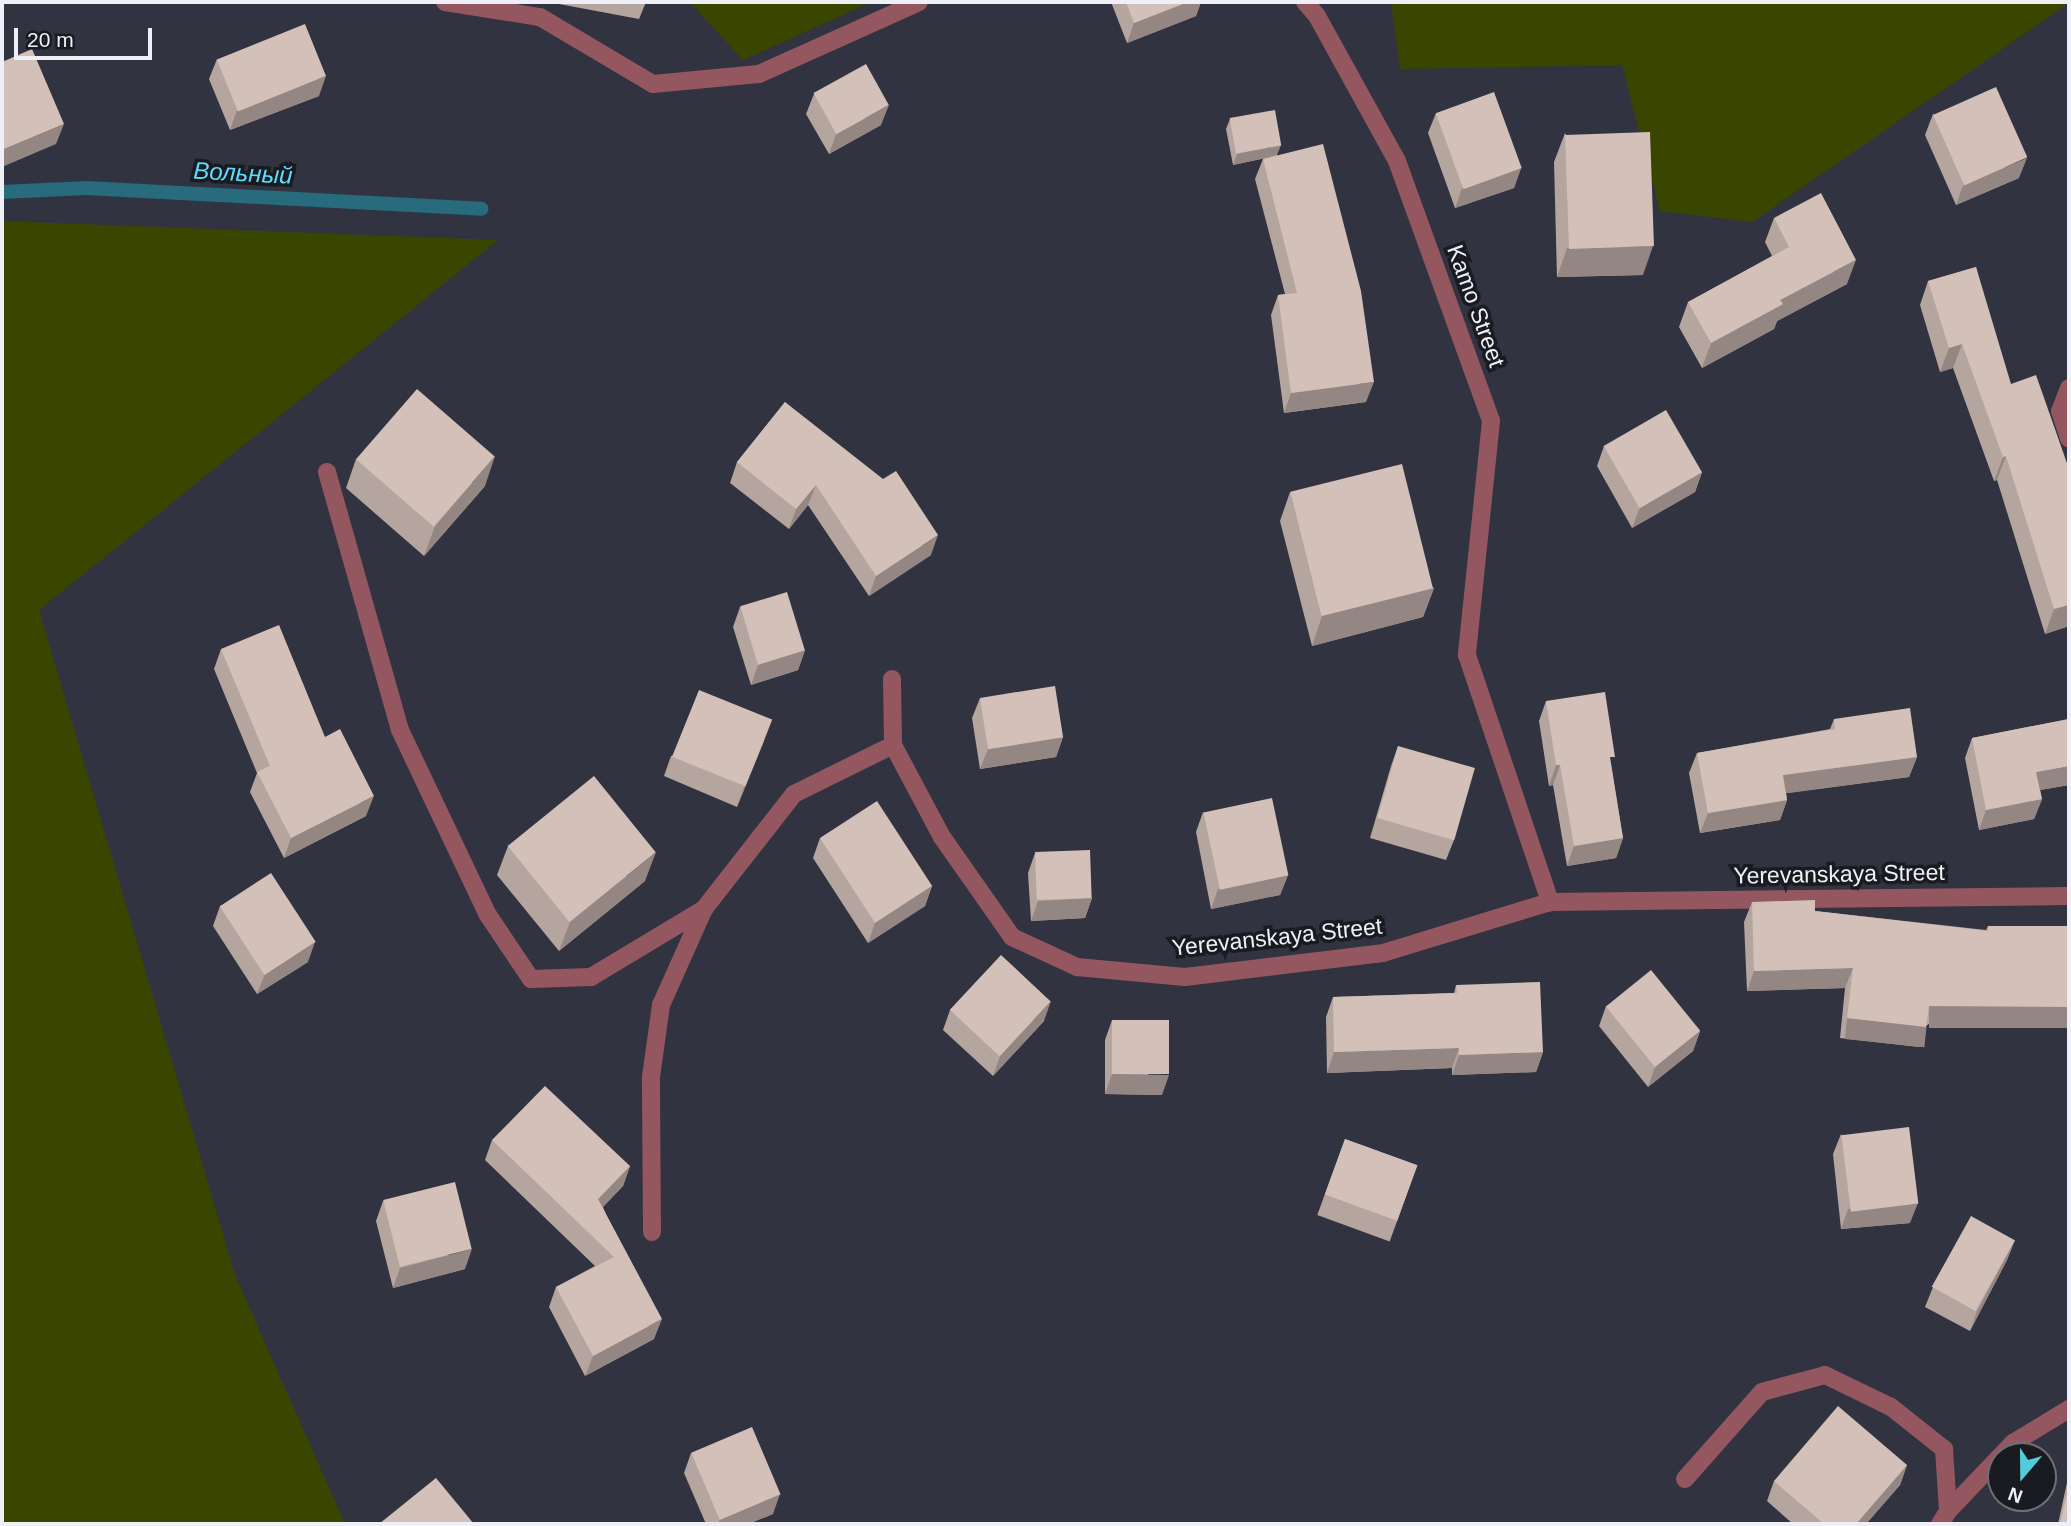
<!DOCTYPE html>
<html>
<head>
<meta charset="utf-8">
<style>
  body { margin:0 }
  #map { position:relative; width:2071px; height:1526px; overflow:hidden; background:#313340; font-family:Arial,sans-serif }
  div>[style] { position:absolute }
  .green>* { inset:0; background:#3a4600 }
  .stream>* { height:14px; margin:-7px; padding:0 7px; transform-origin:7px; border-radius:7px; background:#276b7d }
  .service>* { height:18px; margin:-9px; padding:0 9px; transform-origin:9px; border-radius:9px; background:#945760 }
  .minor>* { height:18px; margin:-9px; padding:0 9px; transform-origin:9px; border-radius:9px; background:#945760 }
  .wall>* { inset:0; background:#b5a59f; transform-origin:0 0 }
  .shaded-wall>* { inset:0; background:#948682; transform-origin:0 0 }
  .building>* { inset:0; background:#d3c0b9; transform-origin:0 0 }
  span { translate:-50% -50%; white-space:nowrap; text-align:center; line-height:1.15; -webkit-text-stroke:7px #1a1b21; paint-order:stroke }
  .street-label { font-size:23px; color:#eeeff7 }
  .water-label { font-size:24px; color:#5cddfd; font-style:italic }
  .frame { position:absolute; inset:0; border:4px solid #eeeff7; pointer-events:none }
  .north { position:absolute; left:1987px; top:1442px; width:70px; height:70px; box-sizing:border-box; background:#1a1b21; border:2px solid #6f7077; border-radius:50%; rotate:200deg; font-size:19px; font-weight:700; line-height:28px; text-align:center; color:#eeeff7 }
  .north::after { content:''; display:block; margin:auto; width:24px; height:32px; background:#53cbda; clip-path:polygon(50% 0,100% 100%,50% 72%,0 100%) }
  .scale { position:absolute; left:14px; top:28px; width:138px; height:32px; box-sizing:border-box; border:4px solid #eeeff7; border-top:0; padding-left:9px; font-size:21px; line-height:24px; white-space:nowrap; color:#eeeff7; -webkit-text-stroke:5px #1a1b21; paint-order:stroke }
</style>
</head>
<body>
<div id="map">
  <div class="green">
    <div style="clip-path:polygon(690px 2px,871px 2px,743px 60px)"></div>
    <div style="clip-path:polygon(1391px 2px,2069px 2px,2069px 3px,1752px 222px,1660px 211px,1622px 65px,1400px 69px)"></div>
    <div style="clip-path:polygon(2px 221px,498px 240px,39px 610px,235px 1275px,345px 1524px,2px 1524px)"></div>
  </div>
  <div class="stream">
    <div style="left:2px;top:192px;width:84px;rotate:-2.7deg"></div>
    <div style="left:86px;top:188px;width:396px;rotate:3deg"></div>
  </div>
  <div class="service">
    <div style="left:2069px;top:388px;width:25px;rotate:111deg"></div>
    <div style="left:2060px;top:411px;width:29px;rotate:72deg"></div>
    <div style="left:1685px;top:1479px;width:116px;rotate:-48.5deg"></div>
    <div style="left:1762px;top:1392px;width:65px;rotate:-15.1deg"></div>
    <div style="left:1825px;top:1375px;width:73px;rotate:25.9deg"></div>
    <div style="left:1891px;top:1407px;width:68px;rotate:38.4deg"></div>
    <div style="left:1944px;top:1449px;width:62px;rotate:86.3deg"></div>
  </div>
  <div class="minor">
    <div style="left:445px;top:2px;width:96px;rotate:9deg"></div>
    <div style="left:540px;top:17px;width:131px;rotate:30.7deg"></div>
    <div style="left:653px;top:84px;width:106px;rotate:-5.4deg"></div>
    <div style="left:759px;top:74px;width:175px;rotate:-24.2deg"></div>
    <div style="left:1305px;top:2px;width:18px;rotate:49deg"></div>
    <div style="left:1317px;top:16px;width:166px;rotate:61.1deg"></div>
    <div style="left:1397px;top:161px;width:276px;rotate:70.1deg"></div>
    <div style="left:1491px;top:421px;width:235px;rotate:95.9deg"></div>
    <div style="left:1467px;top:655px;width:261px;rotate:71.4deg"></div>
    <div style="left:327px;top:472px;width:268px;rotate:74.2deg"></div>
    <div style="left:400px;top:730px;width:205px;rotate:64.6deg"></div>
    <div style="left:488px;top:915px;width:77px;rotate:56.1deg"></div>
    <div style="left:531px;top:979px;width:60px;rotate:-1.9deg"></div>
    <div style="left:591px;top:977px;width:132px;rotate:-31deg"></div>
    <div style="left:892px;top:679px;width:66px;rotate:89.1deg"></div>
    <div style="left:652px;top:1232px;width:155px;rotate:-90.4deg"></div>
    <div style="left:651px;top:1077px;width:73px;rotate:-82.1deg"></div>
    <div style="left:661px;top:1005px;width:105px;rotate:-65.9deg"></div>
    <div style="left:704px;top:909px;width:146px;rotate:-52deg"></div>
    <div style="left:794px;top:794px;width:110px;rotate:-26.3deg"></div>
    <div style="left:893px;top:745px;width:104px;rotate:62deg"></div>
    <div style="left:942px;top:837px;width:122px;rotate:55deg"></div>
    <div style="left:1012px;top:937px;width:72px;rotate:24.8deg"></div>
    <div style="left:1077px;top:967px;width:108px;rotate:5.3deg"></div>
    <div style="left:1185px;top:977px;width:199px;rotate:-6.9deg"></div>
    <div style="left:1383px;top:953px;width:175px;rotate:-17deg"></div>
    <div style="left:1550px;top:902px;width:519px;rotate:-0.66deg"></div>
    <div style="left:1940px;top:1524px;width:15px;rotate:-58deg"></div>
    <div style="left:1948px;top:1511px;width:94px;rotate:-46.3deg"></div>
    <div style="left:2013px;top:1443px;width:66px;rotate:-31.3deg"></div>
  </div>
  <div class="wall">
    <div style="clip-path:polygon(559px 2px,646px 2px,639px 19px,559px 4px)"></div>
    <div style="clip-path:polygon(1111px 2px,1201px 2px,1196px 16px,1127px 43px)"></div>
    <div style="clip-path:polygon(217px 59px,319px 96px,230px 130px,209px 79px)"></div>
    <div style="clip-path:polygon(814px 94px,881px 125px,829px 154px,806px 114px)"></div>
    <div style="clip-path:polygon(1436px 113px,1521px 168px,1514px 188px,1455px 208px,1428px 133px)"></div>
    <div style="clip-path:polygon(1933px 114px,2019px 178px,1956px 205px,1925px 135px)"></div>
    <div style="clip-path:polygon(1230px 119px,1277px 155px,1366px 402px,1284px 413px,1271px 315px,1278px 295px,1285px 294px,1255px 179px,1263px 159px,1276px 156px,1233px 165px,1226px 129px)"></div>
    <div style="clip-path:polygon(1565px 133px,1643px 275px,1557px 277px,1554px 162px)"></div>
    <div style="clip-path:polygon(1774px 218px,1847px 284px,1777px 321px,1774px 329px,1702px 368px,1679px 327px,1688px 302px,1772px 256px,1765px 242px)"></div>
    <div style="clip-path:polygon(1976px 267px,2069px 626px,2045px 634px,1997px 480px,1994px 481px,1953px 368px,1940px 372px,1920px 305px,1928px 281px)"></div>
    <div style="clip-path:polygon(785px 402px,931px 555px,869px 596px,808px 505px,789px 529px,730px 483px,737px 462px)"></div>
    <div style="clip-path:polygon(1604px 446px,1702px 472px,1695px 492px,1632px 528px,1597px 466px)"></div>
    <div style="clip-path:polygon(356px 459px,485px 486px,424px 556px,346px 488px)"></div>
    <div style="clip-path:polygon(1290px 492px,1434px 588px,1423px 617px,1312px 646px,1280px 521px)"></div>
    <div style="clip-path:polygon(740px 607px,805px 650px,798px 670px,751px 685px,733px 627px)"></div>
    <div style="clip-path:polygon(221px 649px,325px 737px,366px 816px,284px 858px,250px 792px,257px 773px,214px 669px)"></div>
    <div style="clip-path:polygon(2069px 696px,2069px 785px,2040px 790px,2042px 799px,2034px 819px,1979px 830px,1965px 758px,1972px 738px,2069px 719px,2067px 703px)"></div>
    <div style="clip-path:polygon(980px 698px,1063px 737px,1056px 757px,980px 769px,972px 718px)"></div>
    <div style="clip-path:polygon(1546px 701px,1611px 766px,1623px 838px,1616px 858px,1567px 866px,1553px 785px,1549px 786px,1539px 721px)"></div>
    <div style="clip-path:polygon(1834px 719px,1917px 757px,1909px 777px,1786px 793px,1787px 800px,1780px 820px,1700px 833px,1689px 773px,1697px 753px,1830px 729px)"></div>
    <div style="clip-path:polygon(764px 741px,737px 807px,664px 776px,671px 756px)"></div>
    <div style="clip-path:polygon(1398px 746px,1454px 840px,1446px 860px,1370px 838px,1391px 766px)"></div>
    <div style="clip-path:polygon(1203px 812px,1288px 875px,1280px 895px,1211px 909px,1196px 832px)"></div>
    <div style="clip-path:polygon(820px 838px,932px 886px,925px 906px,868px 943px,813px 858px)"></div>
    <div style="clip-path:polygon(508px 846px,645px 881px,559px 951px,497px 875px)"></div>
    <div style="clip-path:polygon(1035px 853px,1092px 898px,1085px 918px,1031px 921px,1028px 873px)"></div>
    <div style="clip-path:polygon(1752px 902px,1815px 911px,1986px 930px,1988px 926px,2069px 926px,1926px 1026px,1919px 1047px,1840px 1038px,1845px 988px,1747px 991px,1744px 922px)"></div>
    <div style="clip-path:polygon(220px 906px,308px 962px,257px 994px,213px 926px)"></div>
    <div style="clip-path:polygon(1456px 985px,1543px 1052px,1536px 1072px,1452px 1075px,1452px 1068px,1327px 1073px,1326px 1017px,1333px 997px,1454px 993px)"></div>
    <div style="clip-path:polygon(1606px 1006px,1700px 1031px,1693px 1051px,1648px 1087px,1599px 1026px)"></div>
    <div style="clip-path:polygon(950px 1010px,1044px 1021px,993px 1076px,943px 1030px)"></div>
    <div style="clip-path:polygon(1112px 1020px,1162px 1095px,1105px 1094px,1105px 1040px)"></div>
    <div style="clip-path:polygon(1841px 1134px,1910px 1223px,1841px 1229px,1833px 1154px)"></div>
    <div style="left:1345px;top:1139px;width:77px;height:81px;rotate:20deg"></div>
    <div style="clip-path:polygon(492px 1140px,630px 1166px,623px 1186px,603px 1207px,654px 1339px,585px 1376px,549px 1307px,556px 1287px,595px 1266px,485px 1160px)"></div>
    <div style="clip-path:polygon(383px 1201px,465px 1269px,393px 1288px,376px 1221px)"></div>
    <div style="clip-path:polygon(2015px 1240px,2007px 1260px,1970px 1331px,1925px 1307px,1933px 1287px)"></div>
    <div style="clip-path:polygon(691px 1453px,773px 1514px,748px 1524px,706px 1524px,684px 1473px)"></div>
    <div style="clip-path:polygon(1907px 1465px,1900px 1485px,1866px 1524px,1793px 1524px,1767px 1501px,1774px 1481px)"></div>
    <div style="clip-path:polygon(2069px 1475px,2069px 1524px,2058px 1524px,2068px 1478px)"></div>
  </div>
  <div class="shaded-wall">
    <div style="clip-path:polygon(1188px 2px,1201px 2px,1196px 16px,1127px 43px,1134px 23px)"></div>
    <div style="clip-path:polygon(326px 76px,319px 96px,230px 130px,237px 110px)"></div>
    <div style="clip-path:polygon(889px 105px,881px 125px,829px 154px,836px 134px)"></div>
    <div style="clip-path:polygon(64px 124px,56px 144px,2px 167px,2px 150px)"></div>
    <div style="clip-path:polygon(1281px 145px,1277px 155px,1233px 165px,1237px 154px)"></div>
    <div style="clip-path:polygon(2027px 158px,2019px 178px,1956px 205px,1963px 185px)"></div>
    <div style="clip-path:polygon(1521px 168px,1514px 188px,1455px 208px,1462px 188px)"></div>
    <div style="clip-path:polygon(1653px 246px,1643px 275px,1557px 277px,1567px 248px)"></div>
    <div style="clip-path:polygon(1856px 260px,1847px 284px,1777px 321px,1774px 329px,1702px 368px,1711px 343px,1780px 300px)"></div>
    <div style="clip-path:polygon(1962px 344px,1953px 368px,1940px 372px,1949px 348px)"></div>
    <div style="clip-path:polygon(1374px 382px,1366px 402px,1284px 413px,1291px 393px)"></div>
    <div style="clip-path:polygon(495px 456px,485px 486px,424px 556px,435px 526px)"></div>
    <div style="clip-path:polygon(2006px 456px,1997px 480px,1994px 481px,2003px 457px)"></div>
    <div style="clip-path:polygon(1702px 472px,1695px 492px,1632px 528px,1640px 507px)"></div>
    <div style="clip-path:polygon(816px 485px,808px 505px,789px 529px,796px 509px)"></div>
    <div style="clip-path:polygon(938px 535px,931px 555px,869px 596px,876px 576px)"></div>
    <div style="clip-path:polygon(1434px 588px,1423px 617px,1312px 646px,1322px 616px)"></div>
    <div style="clip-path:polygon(2069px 605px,2069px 626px,2045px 634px,2054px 609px)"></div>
    <div style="clip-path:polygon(805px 650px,798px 670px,751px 685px,758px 665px)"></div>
    <div style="clip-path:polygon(772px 720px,764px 741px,737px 807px,744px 787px)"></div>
    <div style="clip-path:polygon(1063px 737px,1056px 757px,980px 769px,988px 749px)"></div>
    <div style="clip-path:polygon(1917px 757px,1909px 777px,1775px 795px,1783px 775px)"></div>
    <div style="clip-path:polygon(1556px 765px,1560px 765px,1553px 785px,1549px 786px)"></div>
    <div style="clip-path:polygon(2069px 766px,2069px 785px,2029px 792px,2036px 772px)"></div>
    <div style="clip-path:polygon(374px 796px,366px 816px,284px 858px,291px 838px)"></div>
    <div style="clip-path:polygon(2042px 799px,2034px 819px,1979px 830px,1986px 810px)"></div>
    <div style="clip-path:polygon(1787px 800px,1780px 820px,1700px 833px,1708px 813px)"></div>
    <div style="clip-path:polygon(1623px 838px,1616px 858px,1567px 866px,1574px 846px)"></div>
    <div style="clip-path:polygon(656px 852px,645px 881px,559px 951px,570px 922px)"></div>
    <div style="clip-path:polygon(1288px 875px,1280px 895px,1211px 909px,1218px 889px)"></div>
    <div style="clip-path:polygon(932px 886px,925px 906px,868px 943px,875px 923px)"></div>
    <div style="clip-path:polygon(1092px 898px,1085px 918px,1031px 921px,1038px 901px)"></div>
    <div style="clip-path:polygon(315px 942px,308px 962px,257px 994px,265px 974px)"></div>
    <div style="clip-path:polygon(1853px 968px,1845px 988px,1747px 991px,1754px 971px)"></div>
    <div style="clip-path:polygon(1051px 1001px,1044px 1021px,993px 1076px,1000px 1056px)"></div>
    <div style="left:1929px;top:1006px;width:140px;height:22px"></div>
    <div style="left:1847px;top:1018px;width:80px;height:21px;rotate:6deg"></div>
    <div style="clip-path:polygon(1700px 1031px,1693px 1051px,1648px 1087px,1655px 1067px)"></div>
    <div style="clip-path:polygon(1459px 1048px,1452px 1068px,1327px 1073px,1334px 1052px)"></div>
    <div style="clip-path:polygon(1543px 1052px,1536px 1072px,1452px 1075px,1459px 1055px)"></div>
    <div style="clip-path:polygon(1112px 1074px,1169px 1075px,1162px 1095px,1105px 1094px)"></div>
    <div style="clip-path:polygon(630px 1166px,623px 1186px,591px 1219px,598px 1199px)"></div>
    <div style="clip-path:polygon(1918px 1203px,1910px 1223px,1841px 1229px,1848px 1209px)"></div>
    <div style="clip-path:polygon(2015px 1240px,2007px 1260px,1970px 1331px,1977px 1311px)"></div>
    <div style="clip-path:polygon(472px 1249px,465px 1269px,393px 1288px,400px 1268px)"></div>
    <div style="clip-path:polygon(662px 1319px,654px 1339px,585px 1376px,593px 1356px)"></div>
    <div style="clip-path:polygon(1907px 1465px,1900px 1485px,1866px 1524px,1856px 1524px)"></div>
    <div style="clip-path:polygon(780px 1494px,773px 1514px,748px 1524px,718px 1524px,720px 1519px)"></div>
  </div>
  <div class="building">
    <div style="clip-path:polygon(1126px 2px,1188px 2px,1134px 23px)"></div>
    <div style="left:305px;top:24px;width:56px;height:95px;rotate:68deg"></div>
    <div style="clip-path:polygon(32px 49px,64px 124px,2px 150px,2px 62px)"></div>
    <div style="left:866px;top:64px;width:47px;height:60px;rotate:61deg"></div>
    <div style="left:1996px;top:87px;width:77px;height:69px;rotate:66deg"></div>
    <div style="left:1494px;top:92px;width:81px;height:62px;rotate:70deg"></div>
    <div style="left:1275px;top:110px;width:36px;height:46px;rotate:80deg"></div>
    <div style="left:1650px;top:132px;width:114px;height:85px;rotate:88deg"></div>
    <div style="clip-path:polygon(1323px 144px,1361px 291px,1374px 382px,1291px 393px,1278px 295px,1297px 293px,1263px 159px)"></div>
    <div style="clip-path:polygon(1821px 193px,1856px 260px,1780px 300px,1783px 304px,1711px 343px,1688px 302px,1789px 247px,1774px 218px)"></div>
    <div style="clip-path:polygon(1976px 267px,2011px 384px,2036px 375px,2069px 469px,2069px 605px,2054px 609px,2006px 456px,2003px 457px,1962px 344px,1949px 348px,1928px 281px)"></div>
    <div style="left:417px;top:389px;width:103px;height:93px;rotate:41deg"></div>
    <div style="clip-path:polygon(785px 402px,883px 479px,896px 471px,938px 535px,876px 576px,816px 485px,796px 509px,737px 462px)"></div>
    <div style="left:1666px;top:410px;width:72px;height:72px;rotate:60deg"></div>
    <div style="left:1402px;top:464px;width:128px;height:115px;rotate:76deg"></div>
    <div style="left:787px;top:592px;width:61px;height:49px;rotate:73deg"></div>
    <div style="clip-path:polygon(279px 625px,325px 737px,340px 729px,374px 796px,291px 838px,257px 772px,270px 766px,221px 649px)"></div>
    <div style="left:1055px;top:686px;width:52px;height:76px;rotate:81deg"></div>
    <div style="left:699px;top:690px;width:79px;height:72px;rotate:22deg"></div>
    <div style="clip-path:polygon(1605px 692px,1615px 757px,1610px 757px,1623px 838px,1574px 846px,1560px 765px,1556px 765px,1546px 701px)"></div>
    <div style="clip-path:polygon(1910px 708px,1917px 757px,1783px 775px,1787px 800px,1708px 813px,1697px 753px,1835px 729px,1834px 719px)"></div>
    <div style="clip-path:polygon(2069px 719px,2069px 766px,2036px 772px,2042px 799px,1986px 810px,1972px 738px)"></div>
    <div style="left:1398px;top:746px;width:80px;height:75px;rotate:16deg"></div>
    <div style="left:594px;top:776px;width:98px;height:111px;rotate:51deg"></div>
    <div style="left:1272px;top:798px;width:79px;height:70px;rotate:78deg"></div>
    <div style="left:877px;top:801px;width:101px;height:68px;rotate:57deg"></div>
    <div style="left:1090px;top:850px;width:48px;height:55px;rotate:88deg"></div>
    <div style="left:271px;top:873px;width:82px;height:61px;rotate:57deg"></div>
    <div style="clip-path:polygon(1815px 900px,1815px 911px,1988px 931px,1988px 926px,2069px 926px,2069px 1007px,1929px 1006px,1926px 1027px,1847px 1018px,1853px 968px,1754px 971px,1752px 902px)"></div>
    <div style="left:1001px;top:955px;width:68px;height:75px;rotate:43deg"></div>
    <div style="left:1651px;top:970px;width:78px;height:58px;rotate:51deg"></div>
    <div style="clip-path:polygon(1540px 982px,1543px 1052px,1459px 1055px,1459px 1048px,1334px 1052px,1333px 997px,1457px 993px,1456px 985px)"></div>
    <div style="left:1112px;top:1020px;width:57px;height:54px"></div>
    <div style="clip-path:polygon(545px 1086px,630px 1166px,598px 1199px,662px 1319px,593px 1356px,556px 1287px,614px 1257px,492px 1140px)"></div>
    <div style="left:1909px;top:1127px;width:77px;height:68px;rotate:83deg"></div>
    <div style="left:1345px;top:1139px;width:77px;height:59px;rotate:20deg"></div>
    <div style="left:455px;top:1182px;width:69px;height:74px;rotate:76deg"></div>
    <div style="left:1971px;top:1216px;width:50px;height:81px;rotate:29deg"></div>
    <div style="clip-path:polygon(1838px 1406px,1907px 1465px,1856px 1524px,1824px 1524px,1774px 1481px)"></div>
    <div style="left:752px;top:1427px;width:73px;height:66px;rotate:67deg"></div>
    <div style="clip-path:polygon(436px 1478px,474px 1524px,379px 1524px)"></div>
    <div style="clip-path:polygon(2069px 1485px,2069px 1524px,2060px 1524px)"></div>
  </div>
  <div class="street-label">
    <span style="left:1476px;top:306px;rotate:70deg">Kamo Street</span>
    <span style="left:1839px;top:874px;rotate:-1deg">Yerevanskaya Street</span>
    <span style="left:1277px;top:937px;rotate:-6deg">Yerevanskaya Street</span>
  </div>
  <div class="water-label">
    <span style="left:243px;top:173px;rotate:3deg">Вольный</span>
  </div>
  <div class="frame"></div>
  <div class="north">N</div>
  <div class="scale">20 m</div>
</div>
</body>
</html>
